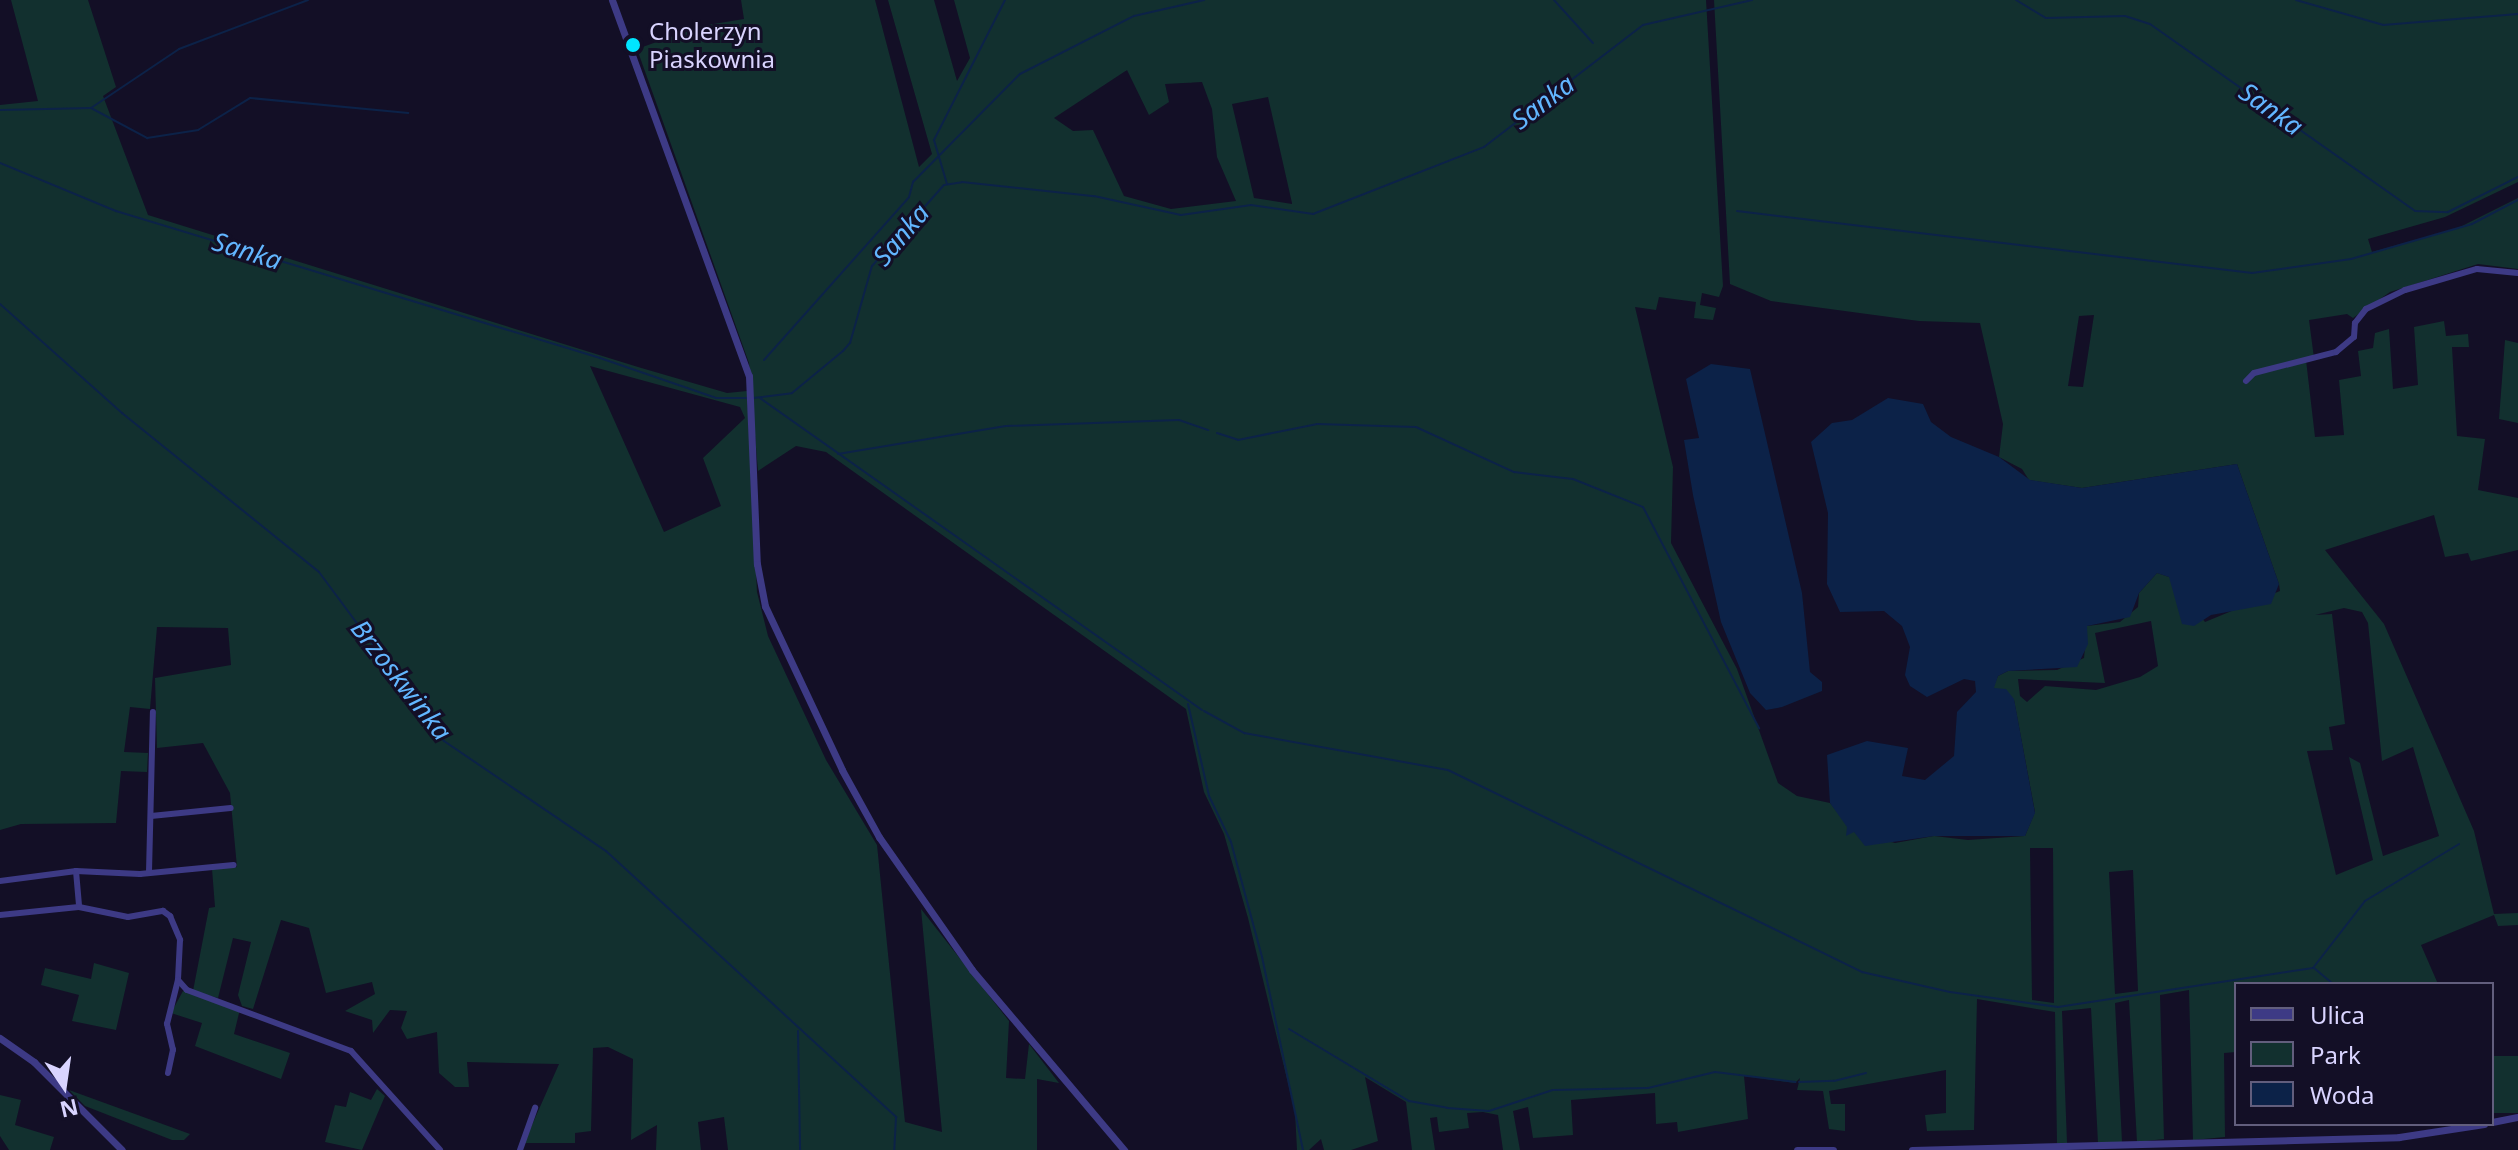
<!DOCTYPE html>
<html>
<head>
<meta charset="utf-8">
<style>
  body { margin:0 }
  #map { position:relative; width:2518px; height:1150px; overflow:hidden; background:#130f26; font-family:"Noto Sans",sans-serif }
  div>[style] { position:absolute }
  .green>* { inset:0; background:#12302f; transform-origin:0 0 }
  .water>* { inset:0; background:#0c2248 }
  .stream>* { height:2px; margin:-1px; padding:0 1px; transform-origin:1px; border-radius:1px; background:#0c2248 }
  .minor>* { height:6px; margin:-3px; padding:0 3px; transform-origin:3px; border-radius:3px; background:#3d3a85 }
  .tertiary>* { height:7px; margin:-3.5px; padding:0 3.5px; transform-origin:3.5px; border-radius:3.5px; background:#3d3a85 }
  .dots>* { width:22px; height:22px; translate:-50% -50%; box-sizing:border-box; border:4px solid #130f26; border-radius:50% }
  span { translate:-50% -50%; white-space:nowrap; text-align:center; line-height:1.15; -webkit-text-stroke:6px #130f26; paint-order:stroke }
  .poi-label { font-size:24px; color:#d9d4ff }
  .left { translate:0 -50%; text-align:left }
  .water-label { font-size:26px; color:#62b6ff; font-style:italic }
  .legend { position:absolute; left:2234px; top:982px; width:260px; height:144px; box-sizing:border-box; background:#130f26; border:2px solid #625e7d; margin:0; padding:10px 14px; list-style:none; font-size:24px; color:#d9d4ff }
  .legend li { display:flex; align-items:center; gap:16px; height:40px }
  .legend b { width:40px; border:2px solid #625e7d }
  .north { position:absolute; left:24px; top:1046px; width:80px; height:80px; -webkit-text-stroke:6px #130f26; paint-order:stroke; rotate:167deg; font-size:22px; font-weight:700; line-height:32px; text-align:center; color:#d9d4ff }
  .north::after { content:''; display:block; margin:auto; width:28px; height:36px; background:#d9d4ff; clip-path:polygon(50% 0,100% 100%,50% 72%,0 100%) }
</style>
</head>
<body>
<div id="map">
  <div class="green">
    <div style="clip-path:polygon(evenodd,11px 0,88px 0,116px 87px,103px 96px,148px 215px,638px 367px,727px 393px,747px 391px,757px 592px,768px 636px,826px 760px,877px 845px,905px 1122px,942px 1132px,921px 909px,1009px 1021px,1006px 1078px,1025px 1079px,1029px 1044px,1059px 1083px,1037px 1079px,1037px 1150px,728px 1150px,724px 1117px,698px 1122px,701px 1150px,656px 1150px,657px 1125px,631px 1140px,633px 1059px,608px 1047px,593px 1048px,591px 1131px,575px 1133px,575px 1143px,524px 1143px,559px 1064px,467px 1062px,469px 1087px,455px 1087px,439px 1073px,437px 1032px,407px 1039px,401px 1028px,407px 1011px,390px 1010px,373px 1033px,372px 1020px,345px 1011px,375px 994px,372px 982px,326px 993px,309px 928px,281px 920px,253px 1009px,242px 1006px,238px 995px,251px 942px,233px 938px,218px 998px,193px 991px,209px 908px,215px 907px,212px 869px,237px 867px,230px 793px,203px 743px,157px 748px,155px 678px,231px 665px,228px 628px,157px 627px,150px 709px,130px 707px,124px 752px,148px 753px,147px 772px,121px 771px,116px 823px,21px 824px,0 830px,0 105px,38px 101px,11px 0,590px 366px,740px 407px,745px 418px,703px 458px,721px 506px,664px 532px,590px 366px)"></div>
    <div style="clip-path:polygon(evenodd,741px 0,875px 0,919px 167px,932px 154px,888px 0,934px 0,957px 81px,970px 58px,954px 0,1706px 0,1723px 286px,1719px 297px,1702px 293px,1700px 305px,1716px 308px,1713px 320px,1694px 318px,1696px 302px,1659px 297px,1656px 310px,1635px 307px,1673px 467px,1671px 543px,1737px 669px,1778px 783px,1797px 796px,1830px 803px,1854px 832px,1895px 843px,1934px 836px,1968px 840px,2025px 836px,2035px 812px,2014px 700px,1993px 688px,1998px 676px,2008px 671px,2057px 670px,2084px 658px,2087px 626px,2120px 622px,2138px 607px,2139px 593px,2157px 573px,2169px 577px,2205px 622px,2280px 591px,2279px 584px,2237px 464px,2082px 488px,2029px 480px,2022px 469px,1999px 457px,2003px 424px,1980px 323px,1919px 321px,1771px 301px,1730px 284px,1714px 0,2518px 0,2518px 182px,2445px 217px,2368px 239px,2372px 252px,2458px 228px,2518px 198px,2518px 269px,2478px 264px,2390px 292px,2353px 318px,2347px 314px,2309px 320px,2314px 358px,2306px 360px,2315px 437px,2344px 435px,2339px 380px,2361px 376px,2358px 351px,2373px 348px,2375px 333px,2389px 329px,2393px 389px,2418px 385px,2414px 327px,2444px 321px,2446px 336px,2468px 334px,2469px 347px,2452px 347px,2457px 436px,2485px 439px,2478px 490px,2518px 498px,2518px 550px,2471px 561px,2468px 553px,2445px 557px,2434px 515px,2325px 550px,2384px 624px,2474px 831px,2494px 914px,2518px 913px,2518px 925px,2498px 926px,2494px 915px,2421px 945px,2438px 984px,2236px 984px,2236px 1052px,2224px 1053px,2225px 1137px,2193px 1140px,2189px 990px,2160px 995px,2164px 1139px,2137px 1142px,2129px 1000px,2115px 1003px,2122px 1142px,2098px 1143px,2091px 1008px,2062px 1011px,2067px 1143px,2057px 1143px,2055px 1012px,1977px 999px,1974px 1130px,1927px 1131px,1925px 1115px,1946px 1113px,1946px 1070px,1829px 1091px,1831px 1104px,1845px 1104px,1845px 1131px,1829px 1129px,1823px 1091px,1797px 1090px,1800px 1078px,1795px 1083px,1744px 1076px,1748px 1119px,1678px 1132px,1677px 1122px,1656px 1124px,1655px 1093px,1571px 1100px,1573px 1135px,1533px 1138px,1528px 1107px,1513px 1111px,1520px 1150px,1503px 1150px,1498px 1115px,1483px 1112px,1467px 1113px,1469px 1128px,1439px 1132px,1437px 1117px,1430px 1118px,1435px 1150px,1412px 1150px,1406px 1102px,1365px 1077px,1378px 1141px,1351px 1150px,1324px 1150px,1321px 1139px,1309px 1150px,1297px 1150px,1295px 1112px,1248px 918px,1224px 834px,1204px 792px,1186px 709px,826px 452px,796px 446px,758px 471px,749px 363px,637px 49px,701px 26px,744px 19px,741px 0,1127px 70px,1149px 115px,1169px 102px,1165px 84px,1202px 82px,1212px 109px,1217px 157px,1236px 201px,1171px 209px,1124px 196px,1093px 130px,1073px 131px,1054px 118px,1127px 70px,741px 0,1268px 97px,1292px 203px,1292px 204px,1254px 198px,1232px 104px,1268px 97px,741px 0,2094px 315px,2083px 387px,2068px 386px,2079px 316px,2094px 315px,741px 0,2344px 608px,2362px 612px,2368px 623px,2382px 761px,2413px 747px,2439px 836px,2383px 856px,2360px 763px,2349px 757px,2373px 860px,2336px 875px,2307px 751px,2333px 750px,2329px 727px,2345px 724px,2332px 614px,2315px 615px,2344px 608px,741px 0,2151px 621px,2158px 666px,2140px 677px,2096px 690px,2045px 686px,2027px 702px,2020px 696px,2018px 679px,2105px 683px,2095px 633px,2151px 621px,741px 0,2030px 848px,2053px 848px,2054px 1003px,2032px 1000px,2030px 848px,741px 0,2133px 870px,2138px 991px,2115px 994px,2109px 872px,2133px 870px)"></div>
    <div style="clip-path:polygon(2505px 340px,2518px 343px,2518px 423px,2499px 419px)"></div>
    <div style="clip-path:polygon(94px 963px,129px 973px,116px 1030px,72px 1021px,79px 995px,41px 985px,45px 968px,91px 979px)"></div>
    <div style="clip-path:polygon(183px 991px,240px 1009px,234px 1034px,290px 1053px,281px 1079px,195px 1046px,202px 1023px,171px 1013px)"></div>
    <div style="left:2518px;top:1056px;width:57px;height:26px;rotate:90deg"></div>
    <div style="clip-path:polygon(377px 1089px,385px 1096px,362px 1150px,325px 1142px,335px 1105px,346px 1107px,350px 1092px,371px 1100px)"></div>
    <div style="clip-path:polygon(69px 1090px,190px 1134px,184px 1140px,172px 1140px,85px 1106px)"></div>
    <div style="clip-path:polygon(0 1095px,21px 1100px,15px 1125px,54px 1137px,50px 1150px,9px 1150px,0 1136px)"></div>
  </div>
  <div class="water">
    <div style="clip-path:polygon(1711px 364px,1750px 369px,1802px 593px,1810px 672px,1822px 682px,1822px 691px,1782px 707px,1766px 710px,1750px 693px,1721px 622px,1693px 495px,1684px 440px,1699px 438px,1686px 379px)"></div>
    <div style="clip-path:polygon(1888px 398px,1923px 404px,1931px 422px,1951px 437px,1999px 457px,2030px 480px,2082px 488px,2237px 464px,2279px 584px,2271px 604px,2211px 615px,2194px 626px,2182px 624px,2169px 577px,2157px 573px,2139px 593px,2130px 617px,2087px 626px,2088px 644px,2077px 667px,2008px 671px,1998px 676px,1994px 688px,2006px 689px,2014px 699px,2035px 813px,2025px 836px,1934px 836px,1865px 846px,1854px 832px,1846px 836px,1847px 827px,1830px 803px,1827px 755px,1867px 741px,1908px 748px,1902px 776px,1925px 780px,1954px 756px,1957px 712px,1976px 692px,1975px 681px,1964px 679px,1927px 697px,1910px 686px,1905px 675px,1910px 647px,1902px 626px,1884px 611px,1840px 612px,1827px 584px,1828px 513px,1811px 442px,1832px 423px,1852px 420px)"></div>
  </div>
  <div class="stream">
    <div style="left:1554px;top:0;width:58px;rotate:47.8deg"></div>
    <div style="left:2016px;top:0;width:35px;rotate:31deg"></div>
    <div style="left:2046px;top:18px;width:79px;rotate:-1.5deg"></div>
    <div style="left:2125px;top:16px;width:26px;rotate:18deg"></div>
    <div style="left:2150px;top:24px;width:324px;rotate:35.2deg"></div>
    <div style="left:2415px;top:211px;width:33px;rotate:2deg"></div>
    <div style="left:2448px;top:212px;width:78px;rotate:-26.6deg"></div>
    <div style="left:2296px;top:0;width:91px;rotate:16deg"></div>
    <div style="left:2383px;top:25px;width:135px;rotate:-4.7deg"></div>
    <div style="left:91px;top:108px;width:64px;rotate:28.2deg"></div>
    <div style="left:147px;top:138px;width:52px;rotate:-8.9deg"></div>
    <div style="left:198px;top:130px;width:61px;rotate:-31.6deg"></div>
    <div style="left:250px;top:98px;width:159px;rotate:5.4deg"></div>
    <div style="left:0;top:110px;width:91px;rotate:-1.3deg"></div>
    <div style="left:91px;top:108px;width:106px;rotate:-33.8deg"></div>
    <div style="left:179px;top:49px;width:138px;rotate:-20.8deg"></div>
    <div style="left:0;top:163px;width:126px;rotate:22.5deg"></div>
    <div style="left:116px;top:211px;width:506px;rotate:16.89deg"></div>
    <div style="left:600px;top:358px;width:123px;rotate:19deg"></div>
    <div style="left:716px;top:398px;width:37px"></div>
    <div style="left:753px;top:398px;width:39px;rotate:-7deg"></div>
    <div style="left:792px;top:393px;width:66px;rotate:-39.5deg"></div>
    <div style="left:843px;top:351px;width:11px;rotate:-49deg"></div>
    <div style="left:850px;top:343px;width:80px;rotate:-74.1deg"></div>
    <div style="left:872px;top:266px;width:108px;rotate:-48.4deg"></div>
    <div style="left:944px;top:185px;width:18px;rotate:-9deg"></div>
    <div style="left:962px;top:182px;width:133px;rotate:6.1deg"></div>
    <div style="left:1094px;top:196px;width:89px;rotate:12.3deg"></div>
    <div style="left:1181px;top:215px;width:71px;rotate:-8.1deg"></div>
    <div style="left:1251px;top:205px;width:63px;rotate:8.3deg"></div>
    <div style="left:1313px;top:214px;width:184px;rotate:-21.4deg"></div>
    <div style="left:1484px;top:147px;width:200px;rotate:-37.5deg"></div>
    <div style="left:1643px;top:25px;width:112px;rotate:-12.9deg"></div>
    <div style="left:947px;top:184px;width:46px;rotate:-106.5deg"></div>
    <div style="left:934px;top:140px;width:157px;rotate:-63.1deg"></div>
    <div style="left:1737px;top:211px;width:519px;rotate:6.86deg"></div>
    <div style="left:2252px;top:273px;width:100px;rotate:-8deg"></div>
    <div style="left:2351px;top:259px;width:126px;rotate:-16.1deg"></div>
    <div style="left:2472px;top:224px;width:52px;rotate:-27.6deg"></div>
    <div style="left:0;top:304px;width:164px;rotate:41.8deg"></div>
    <div style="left:122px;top:413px;width:253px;rotate:38.9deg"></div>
    <div style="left:319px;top:572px;width:210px;rotate:53.5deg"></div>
    <div style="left:444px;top:741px;width:196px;rotate:34.2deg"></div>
    <div style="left:606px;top:851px;width:394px;rotate:42.5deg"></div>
    <div style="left:896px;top:1117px;width:33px;rotate:93deg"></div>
    <div style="left:764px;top:360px;width:218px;rotate:-48.3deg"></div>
    <div style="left:909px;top:197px;width:16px;rotate:-75deg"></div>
    <div style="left:913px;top:182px;width:152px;rotate:-45.3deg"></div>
    <div style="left:1020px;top:74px;width:128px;rotate:-27deg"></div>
    <div style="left:1134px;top:16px;width:72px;rotate:-12.9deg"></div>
    <div style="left:760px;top:398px;width:541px;rotate:35.22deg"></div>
    <div style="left:1217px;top:433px;width:22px;rotate:18deg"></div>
    <div style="left:1238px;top:440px;width:81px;rotate:-11.4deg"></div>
    <div style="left:1317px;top:424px;width:99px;rotate:1.7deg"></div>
    <div style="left:1416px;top:427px;width:108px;rotate:24.7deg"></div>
    <div style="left:1514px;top:472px;width:59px;rotate:6.8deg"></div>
    <div style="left:1573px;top:479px;width:75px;rotate:21.8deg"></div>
    <div style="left:1643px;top:507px;width:250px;rotate:62.3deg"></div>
    <div style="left:838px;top:454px;width:170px;rotate:-9.5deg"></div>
    <div style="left:1006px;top:426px;width:173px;rotate:-2deg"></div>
    <div style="left:1179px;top:420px;width:31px;rotate:19deg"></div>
    <div style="left:1188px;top:704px;width:94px;rotate:77.1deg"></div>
    <div style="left:1209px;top:796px;width:51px;rotate:64.4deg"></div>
    <div style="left:1231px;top:842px;width:119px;rotate:74.9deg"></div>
    <div style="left:1262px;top:957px;width:197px;rotate:78deg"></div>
    <div style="left:1204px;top:711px;width:46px;rotate:28.8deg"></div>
    <div style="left:1244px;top:733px;width:207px;rotate:10.3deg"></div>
    <div style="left:1448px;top:770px;width:461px;rotate:26deg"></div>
    <div style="left:1862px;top:972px;width:90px;rotate:12.8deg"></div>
    <div style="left:1950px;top:992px;width:109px;rotate:7.9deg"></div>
    <div style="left:2058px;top:1007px;width:258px;rotate:-8.7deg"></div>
    <div style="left:2313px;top:968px;width:85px;rotate:-52.2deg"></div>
    <div style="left:2365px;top:901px;width:110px;rotate:-31.2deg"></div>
    <div style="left:2314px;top:968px;width:25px;rotate:40deg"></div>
    <div style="left:1289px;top:1029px;width:140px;rotate:31deg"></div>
    <div style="left:1409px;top:1101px;width:39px;rotate:10deg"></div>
    <div style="left:1447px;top:1108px;width:42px;rotate:4.1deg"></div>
    <div style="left:1489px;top:1111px;width:67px;rotate:-18.2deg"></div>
    <div style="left:1553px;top:1090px;width:95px;rotate:-1.2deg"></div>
    <div style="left:1648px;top:1088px;width:69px;rotate:-13.4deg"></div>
    <div style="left:1715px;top:1072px;width:81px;rotate:7.1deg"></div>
    <div style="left:798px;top:1031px;width:119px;rotate:89deg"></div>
    <div style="left:1799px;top:1082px;width:35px;rotate:-2deg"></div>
    <div style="left:1834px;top:1081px;width:33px;rotate:-14deg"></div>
  </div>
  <div class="minor">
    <div style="left:2246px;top:381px;width:11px;rotate:-45deg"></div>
    <div style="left:2254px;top:373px;width:85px;rotate:-14.4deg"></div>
    <div style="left:2336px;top:352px;width:23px;rotate:-40deg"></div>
    <div style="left:2354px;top:337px;width:14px;rotate:-86deg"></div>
    <div style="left:2355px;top:323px;width:18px;rotate:-52deg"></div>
    <div style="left:2366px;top:309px;width:43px;rotate:-26deg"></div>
    <div style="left:2405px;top:290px;width:75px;rotate:-16.3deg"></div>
    <div style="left:2477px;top:269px;width:41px;rotate:5.6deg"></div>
    <div style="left:151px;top:816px;width:80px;rotate:-5.7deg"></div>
    <div style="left:76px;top:871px;width:36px;rotate:85deg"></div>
    <div style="left:149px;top:872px;width:160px;rotate:-88.6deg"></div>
    <div style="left:0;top:881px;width:77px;rotate:-7.5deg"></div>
    <div style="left:76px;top:871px;width:64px;rotate:2.7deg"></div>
    <div style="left:140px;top:874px;width:94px;rotate:-5.5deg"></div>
    <div style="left:0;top:915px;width:79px;rotate:-5.8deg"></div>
    <div style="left:79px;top:907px;width:50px;rotate:11.5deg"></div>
    <div style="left:128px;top:917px;width:36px;rotate:-10deg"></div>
    <div style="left:163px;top:911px;width:9px;rotate:36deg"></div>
    <div style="left:170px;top:916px;width:26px;rotate:67deg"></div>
    <div style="left:180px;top:940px;width:40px;rotate:92.9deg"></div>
    <div style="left:178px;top:980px;width:13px;rotate:48deg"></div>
    <div style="left:187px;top:990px;width:175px;rotate:20.4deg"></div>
    <div style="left:351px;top:1051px;width:133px;rotate:48deg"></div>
    <div style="left:168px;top:1073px;width:24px;rotate:-78deg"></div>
    <div style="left:173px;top:1050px;width:27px;rotate:-103deg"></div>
    <div style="left:167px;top:1024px;width:45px;rotate:-76deg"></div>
    <div style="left:520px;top:1150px;width:45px;rotate:-70.3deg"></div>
  </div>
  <div class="tertiary">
    <div style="left:612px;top:0;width:400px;rotate:70deg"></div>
    <div style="left:749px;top:376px;width:188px;rotate:87.6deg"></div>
    <div style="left:757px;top:564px;width:43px;rotate:79.2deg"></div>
    <div style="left:765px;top:606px;width:181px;rotate:64.8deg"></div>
    <div style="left:842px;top:770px;width:77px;rotate:61.1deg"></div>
    <div style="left:879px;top:837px;width:162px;rotate:55deg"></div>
    <div style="left:972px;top:970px;width:236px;rotate:49.8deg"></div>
    <div style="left:0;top:1038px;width:42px;rotate:35.2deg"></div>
    <div style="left:34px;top:1062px;width:124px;rotate:45deg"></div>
    <div style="left:2492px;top:1122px;width:26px;rotate:-11deg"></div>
    <div style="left:1797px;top:1150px;width:36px"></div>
    <div style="left:1912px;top:1150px;width:487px;rotate:-1.5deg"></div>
    <div style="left:2399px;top:1137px;width:86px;rotate:-8.7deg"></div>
  </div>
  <div class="dots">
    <div style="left:633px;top:45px;background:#00e5ff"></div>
  </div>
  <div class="poi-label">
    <span class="left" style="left:649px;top:45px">Cholerzyn<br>Piaskownia</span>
  </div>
  <div class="water-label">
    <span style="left:1543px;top:102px;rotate:-37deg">Sanka</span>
    <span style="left:2271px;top:109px;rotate:35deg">Sanka</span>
    <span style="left:901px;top:235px;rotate:-50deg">Sanka</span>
    <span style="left:247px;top:251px;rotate:17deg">Sanka</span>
    <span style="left:401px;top:680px;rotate:52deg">Brzoskwinka</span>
  </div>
  <ul class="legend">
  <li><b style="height:10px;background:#3d3a85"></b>Ulica</li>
  <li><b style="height:22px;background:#12302f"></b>Park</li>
  <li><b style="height:22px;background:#0c2248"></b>Woda</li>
  </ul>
  <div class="north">N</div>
</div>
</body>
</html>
